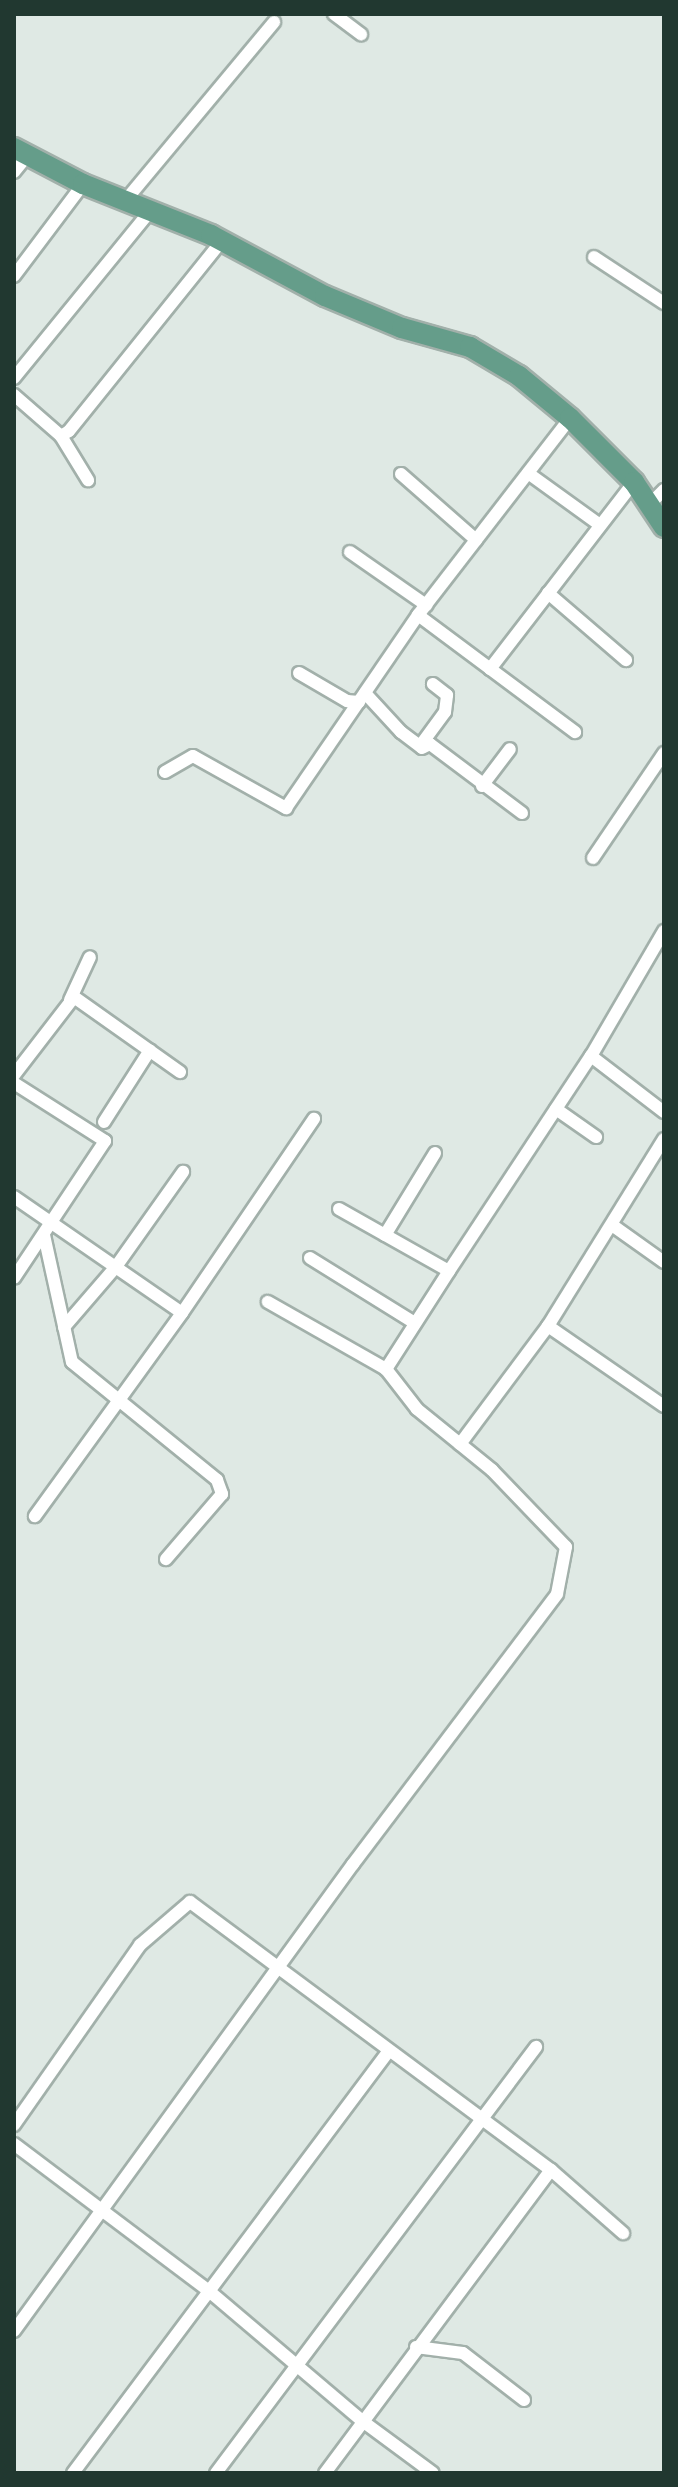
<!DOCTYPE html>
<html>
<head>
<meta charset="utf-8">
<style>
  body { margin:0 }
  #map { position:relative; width:678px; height:2487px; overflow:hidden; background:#dfe9e4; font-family:Mulish,sans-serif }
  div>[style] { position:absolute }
  .roads { filter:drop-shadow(2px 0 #a2b0aa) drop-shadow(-2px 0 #a2b0aa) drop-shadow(0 2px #a2b0aa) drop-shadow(0 -2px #a2b0aa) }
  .minor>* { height:12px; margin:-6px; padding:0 6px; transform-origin:6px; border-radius:6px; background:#fff }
  .primary>* { height:20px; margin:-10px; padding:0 10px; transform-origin:10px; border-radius:10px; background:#659d8a }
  span { translate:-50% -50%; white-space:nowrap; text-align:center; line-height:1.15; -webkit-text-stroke:6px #eff6f2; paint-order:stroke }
  .frame { position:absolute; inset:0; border:16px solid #213830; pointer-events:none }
</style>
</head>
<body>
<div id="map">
  <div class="roads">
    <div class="minor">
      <div style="left:334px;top:14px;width:34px;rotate:37deg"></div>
      <div style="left:14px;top:172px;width:22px;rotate:-51deg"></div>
      <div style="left:125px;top:201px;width:233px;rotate:-50.2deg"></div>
      <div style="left:594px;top:257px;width:84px;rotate:33.3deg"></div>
      <div style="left:14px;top:276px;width:115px;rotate:-53.1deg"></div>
      <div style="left:14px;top:378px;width:215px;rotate:-50.8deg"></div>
      <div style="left:14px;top:395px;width:62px;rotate:41.1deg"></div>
      <div style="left:61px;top:436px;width:9px;rotate:-32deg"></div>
      <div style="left:69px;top:431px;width:244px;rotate:-51.2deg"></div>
      <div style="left:61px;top:436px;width:52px;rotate:58.5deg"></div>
      <div style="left:528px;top:473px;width:89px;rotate:35.8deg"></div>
      <div style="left:401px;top:474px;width:100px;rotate:41.3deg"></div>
      <div style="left:650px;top:504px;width:20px;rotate:-45deg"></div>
      <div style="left:350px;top:552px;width:93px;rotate:34.9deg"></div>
      <div style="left:548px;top:593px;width:103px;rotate:40.7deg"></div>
      <div style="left:418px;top:615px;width:196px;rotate:36.7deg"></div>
      <div style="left:490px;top:669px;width:236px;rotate:-52.4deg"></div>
      <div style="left:299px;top:673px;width:56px;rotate:30.3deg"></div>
      <div style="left:347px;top:701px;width:12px;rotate:5deg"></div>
      <div style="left:365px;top:693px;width:53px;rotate:47.3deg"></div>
      <div style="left:401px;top:732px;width:26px;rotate:37deg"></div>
      <div style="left:422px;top:748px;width:9px;rotate:-27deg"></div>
      <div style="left:430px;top:744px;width:115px;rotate:36.9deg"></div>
      <div style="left:420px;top:746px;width:42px;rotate:-53.7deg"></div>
      <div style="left:445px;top:712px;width:17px;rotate:-83deg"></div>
      <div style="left:447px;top:695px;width:18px;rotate:-142deg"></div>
      <div style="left:165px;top:772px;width:32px;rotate:-30deg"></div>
      <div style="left:193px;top:756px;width:107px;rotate:29.2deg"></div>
      <div style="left:286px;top:808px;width:234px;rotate:-55.6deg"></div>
      <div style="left:418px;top:615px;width:249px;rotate:-52.3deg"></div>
      <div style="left:482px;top:786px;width:46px;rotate:-52.9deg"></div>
      <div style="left:593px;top:858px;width:127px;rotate:-55.9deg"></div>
      <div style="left:70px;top:1000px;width:47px;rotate:-65.1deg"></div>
      <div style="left:591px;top:1056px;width:92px;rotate:37.5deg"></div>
      <div style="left:14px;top:1075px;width:98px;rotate:-52.4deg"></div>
      <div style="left:74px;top:997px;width:130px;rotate:35.3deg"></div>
      <div style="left:14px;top:1083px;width:108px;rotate:32.5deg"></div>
      <div style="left:105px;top:1141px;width:164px;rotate:123.6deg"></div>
      <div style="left:556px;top:1109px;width:49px;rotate:35deg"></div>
      <div style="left:104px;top:1122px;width:85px;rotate:-57.4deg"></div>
      <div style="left:14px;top:1197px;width:204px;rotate:34.6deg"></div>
      <div style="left:182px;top:1313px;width:251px;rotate:125.9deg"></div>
      <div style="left:339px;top:1209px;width:126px;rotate:29.4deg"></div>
      <div style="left:449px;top:1271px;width:117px;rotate:122.7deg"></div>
      <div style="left:612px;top:1225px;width:64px;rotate:35.4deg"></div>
      <div style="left:44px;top:1235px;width:130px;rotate:77.6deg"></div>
      <div style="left:72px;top:1362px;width:187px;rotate:39.1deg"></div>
      <div style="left:217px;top:1480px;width:15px;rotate:70deg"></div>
      <div style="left:222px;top:1494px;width:86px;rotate:130.7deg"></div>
      <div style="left:385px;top:1235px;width:96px;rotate:-58.6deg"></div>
      <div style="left:310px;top:1258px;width:123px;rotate:31.8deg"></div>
      <div style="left:449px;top:1271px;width:258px;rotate:-56.6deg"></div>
      <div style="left:591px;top:1056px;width:145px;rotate:-59.7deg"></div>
      <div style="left:182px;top:1313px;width:235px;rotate:-55.8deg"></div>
      <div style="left:548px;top:1326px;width:141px;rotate:34.6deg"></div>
      <div style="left:64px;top:1327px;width:78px;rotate:-49.2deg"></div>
      <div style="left:115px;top:1268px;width:118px;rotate:-54.7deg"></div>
      <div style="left:460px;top:1444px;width:147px;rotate:-53.3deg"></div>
      <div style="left:548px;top:1326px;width:220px;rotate:-58.2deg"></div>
      <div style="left:14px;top:2125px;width:220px;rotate:-55deg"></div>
      <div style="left:140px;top:1945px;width:66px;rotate:-40.7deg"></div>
      <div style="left:190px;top:1902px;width:450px;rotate:36.6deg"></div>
      <div style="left:551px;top:2170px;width:96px;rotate:41.2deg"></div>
      <div style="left:14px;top:2144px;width:244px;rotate:37deg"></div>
      <div style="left:209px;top:2291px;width:199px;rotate:40.3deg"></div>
      <div style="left:361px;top:2420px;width:89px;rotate:36.4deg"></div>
      <div style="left:14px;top:2331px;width:577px;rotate:-54.02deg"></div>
      <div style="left:353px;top:1864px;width:338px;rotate:-52.9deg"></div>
      <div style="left:557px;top:1594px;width:48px;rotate:-79.2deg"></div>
      <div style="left:566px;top:1547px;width:107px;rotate:-133.9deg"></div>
      <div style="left:492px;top:1470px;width:97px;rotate:-140.9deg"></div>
      <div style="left:417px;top:1409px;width:51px;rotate:-127.8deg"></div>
      <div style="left:386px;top:1369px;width:136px;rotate:-150.4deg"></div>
      <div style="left:416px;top:2347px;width:47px;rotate:7.3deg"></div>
      <div style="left:463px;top:2353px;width:77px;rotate:37.6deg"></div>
      <div style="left:73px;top:2473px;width:526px;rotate:-53.2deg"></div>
      <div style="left:216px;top:2473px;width:533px;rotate:-53.09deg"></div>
      <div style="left:325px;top:2473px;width:378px;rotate:-53.3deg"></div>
    </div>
    <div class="primary">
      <div style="left:14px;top:148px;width:78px;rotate:27.6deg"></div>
      <div style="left:83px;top:184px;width:138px;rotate:21.7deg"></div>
      <div style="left:211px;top:235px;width:129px;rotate:28.2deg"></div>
      <div style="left:325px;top:296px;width:83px;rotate:22.6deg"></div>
      <div style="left:402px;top:328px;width:71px;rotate:15.6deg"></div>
      <div style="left:470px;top:347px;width:57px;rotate:30.6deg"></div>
      <div style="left:519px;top:376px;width:66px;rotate:39.5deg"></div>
      <div style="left:570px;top:418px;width:91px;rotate:45deg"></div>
      <div style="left:634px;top:482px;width:54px;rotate:56.3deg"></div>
    </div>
  </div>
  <div class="frame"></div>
</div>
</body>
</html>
